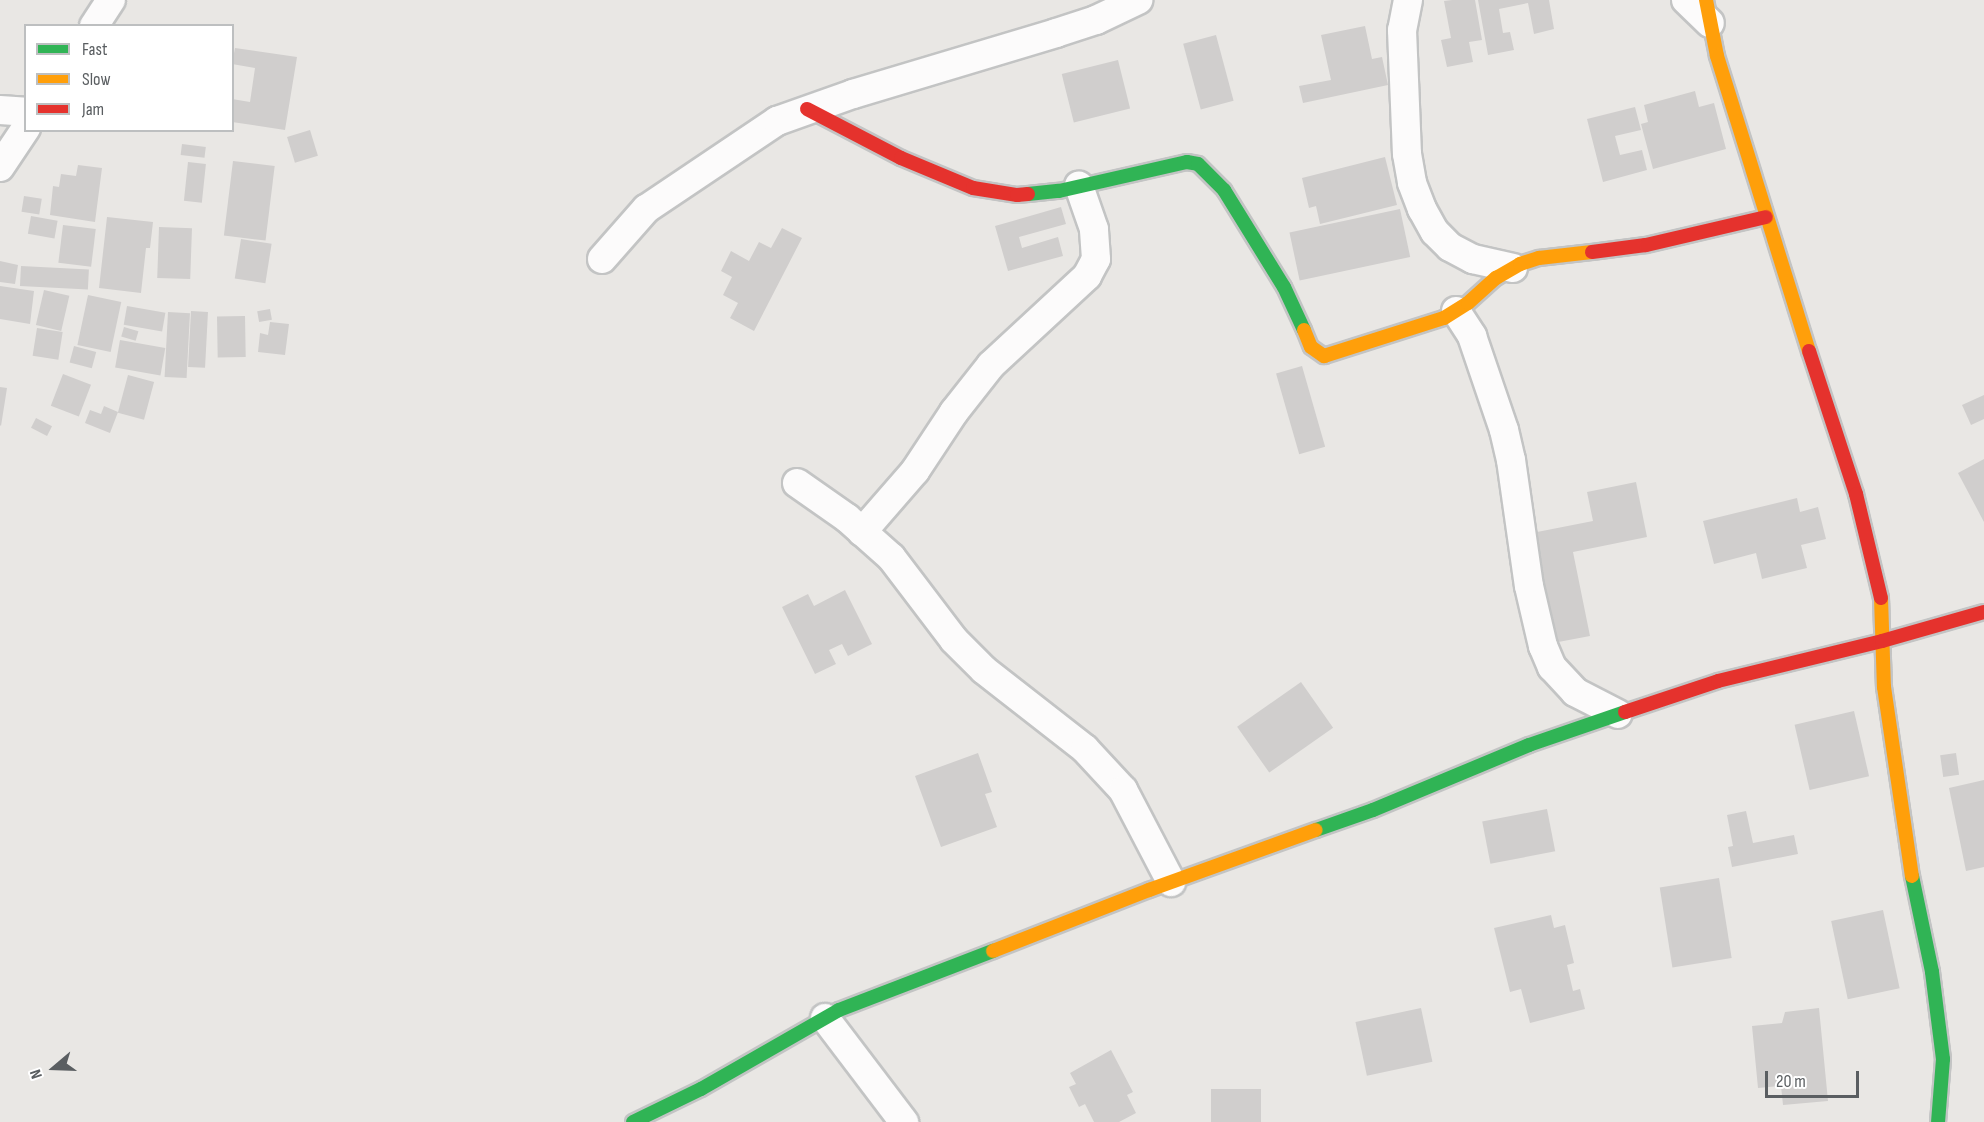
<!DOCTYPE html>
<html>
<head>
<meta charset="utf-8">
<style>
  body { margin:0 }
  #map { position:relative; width:1984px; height:1122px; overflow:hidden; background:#e9e7e4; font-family:"Sofia Sans Condensed",sans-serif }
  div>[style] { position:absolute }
  .building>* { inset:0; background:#d0cecd; transform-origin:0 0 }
  .roads { filter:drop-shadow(2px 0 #c3c4c4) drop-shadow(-2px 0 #c3c4c4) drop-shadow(0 2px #c3c4c4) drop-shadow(0 -2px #c3c4c4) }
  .street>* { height:28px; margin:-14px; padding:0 14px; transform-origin:14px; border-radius:14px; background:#fcfbfb }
  .fast>* { height:14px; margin:-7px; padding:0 7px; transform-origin:7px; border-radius:7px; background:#30b455 }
  .slow>* { height:14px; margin:-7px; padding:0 7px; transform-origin:7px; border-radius:7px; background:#ff9f0a }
  .jam>* { height:14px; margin:-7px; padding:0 7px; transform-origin:7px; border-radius:7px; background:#e5322d }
  span { translate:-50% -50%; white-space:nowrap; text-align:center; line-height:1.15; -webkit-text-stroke:6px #fff; paint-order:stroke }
  .legend { position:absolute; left:24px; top:24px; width:210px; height:108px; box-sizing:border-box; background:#fff; border:2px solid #bdbfc0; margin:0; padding:8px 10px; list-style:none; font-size:18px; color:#5a5e61 }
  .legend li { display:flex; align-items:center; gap:12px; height:30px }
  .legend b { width:30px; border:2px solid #bdbfc0 }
  .north { position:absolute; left:24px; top:1038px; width:60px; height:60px; -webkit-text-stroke:4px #fff; paint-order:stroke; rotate:251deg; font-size:16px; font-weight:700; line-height:24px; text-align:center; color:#5a5e61 }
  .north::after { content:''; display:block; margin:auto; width:21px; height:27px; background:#5a5e61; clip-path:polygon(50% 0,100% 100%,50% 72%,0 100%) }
  .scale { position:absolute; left:1765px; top:1071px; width:94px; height:27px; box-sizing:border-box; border:3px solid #5a5e61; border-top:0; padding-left:8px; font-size:18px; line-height:21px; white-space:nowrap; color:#5a5e61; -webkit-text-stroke:4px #fff; paint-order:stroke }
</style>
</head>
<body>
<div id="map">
  <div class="building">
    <div style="clip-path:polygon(1452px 0,1475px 0,1482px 40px,1469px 42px,1473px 62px,1447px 67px,1441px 40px,1451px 38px,1444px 1px)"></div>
    <div style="clip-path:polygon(1478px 0,1549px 0,1554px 29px,1534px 34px,1528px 3px,1499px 9px,1503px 33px,1510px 32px,1514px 50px,1488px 55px)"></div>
    <div style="clip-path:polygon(1365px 26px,1372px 59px,1382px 57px,1388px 85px,1303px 103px,1299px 86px,1331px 80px,1321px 35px)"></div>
    <div style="left:1216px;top:35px;width:68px;height:34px;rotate:75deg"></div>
    <div style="clip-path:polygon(235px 48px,297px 57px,285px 130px,232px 122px,232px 99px,250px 102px,255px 68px,232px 64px)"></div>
    <div style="left:1118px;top:60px;width:50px;height:58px;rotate:76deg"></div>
    <div style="clip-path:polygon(1695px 91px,1699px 107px,1714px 103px,1726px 149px,1653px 169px,1641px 124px,1648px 122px,1644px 105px)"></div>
    <div style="clip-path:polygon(1635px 107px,1641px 130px,1615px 136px,1620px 155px,1642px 150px,1647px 170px,1603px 182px,1587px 119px)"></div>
    <div style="left:310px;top:130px;width:27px;height:24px;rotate:73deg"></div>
    <div style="left:182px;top:144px;width:24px;height:11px;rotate:7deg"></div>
    <div style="clip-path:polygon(1385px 157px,1397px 205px,1320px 224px,1316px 206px,1309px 208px,1302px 178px)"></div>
    <div style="left:233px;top:161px;width:42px;height:75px;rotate:7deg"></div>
    <div style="left:188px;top:162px;width:18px;height:39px;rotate:6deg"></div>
    <div style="clip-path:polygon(78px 165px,102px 168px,95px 222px,50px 215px,53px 186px,59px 187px,61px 174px,76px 176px)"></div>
    <div style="left:24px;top:196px;width:18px;height:16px;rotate:9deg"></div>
    <div style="clip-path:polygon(1061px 207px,1066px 224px,1019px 237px,1022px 248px,1058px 237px,1063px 256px,1008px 271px,995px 226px)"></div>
    <div style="left:1400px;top:209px;width:49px;height:113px;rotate:78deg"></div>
    <div style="left:31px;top:216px;width:27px;height:18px;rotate:10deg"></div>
    <div style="clip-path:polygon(107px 217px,153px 222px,150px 248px,146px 248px,141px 293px,99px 288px)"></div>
    <div style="left:63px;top:225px;width:33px;height:38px;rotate:7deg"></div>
    <div style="left:159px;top:227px;width:33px;height:51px;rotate:2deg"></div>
    <div style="clip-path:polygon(782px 228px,802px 238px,754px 331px,730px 318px,738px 303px,723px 295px,732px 277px,721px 271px,731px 251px,749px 261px,759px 242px,771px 248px)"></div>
    <div style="left:241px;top:239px;width:31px;height:40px;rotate:9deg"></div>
    <div style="clip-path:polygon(0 261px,18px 265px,15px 284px,0 282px)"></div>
    <div style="left:21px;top:266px;width:68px;height:20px;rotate:3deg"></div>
    <div style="clip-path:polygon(0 286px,34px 291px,30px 324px,0 319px)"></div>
    <div style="left:44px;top:290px;width:26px;height:36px;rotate:13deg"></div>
    <div style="left:88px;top:295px;width:34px;height:51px;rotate:12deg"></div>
    <div style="left:127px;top:306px;width:39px;height:19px;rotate:10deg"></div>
    <div style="left:270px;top:309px;width:11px;height:13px;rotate:80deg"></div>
    <div style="left:191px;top:311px;width:17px;height:56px;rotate:3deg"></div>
    <div style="left:168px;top:312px;width:22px;height:65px;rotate:3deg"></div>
    <div style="left:245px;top:316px;width:41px;height:28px;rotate:89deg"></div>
    <div style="clip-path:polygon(270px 322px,289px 324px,285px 355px,258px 352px,260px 333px,268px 335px)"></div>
    <div style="left:124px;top:327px;width:15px;height:10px;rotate:16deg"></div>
    <div style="left:37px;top:328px;width:26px;height:28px;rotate:9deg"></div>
    <div style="left:120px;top:340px;width:46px;height:28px;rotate:10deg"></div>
    <div style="left:74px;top:346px;width:23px;height:17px;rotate:15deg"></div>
    <div style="left:1302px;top:366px;width:84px;height:27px;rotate:74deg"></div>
    <div style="left:63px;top:374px;width:30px;height:34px;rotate:21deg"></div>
    <div style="left:128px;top:375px;width:27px;height:39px;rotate:15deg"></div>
    <div style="clip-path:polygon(0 387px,7px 388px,1px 426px,0 425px)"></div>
    <div style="clip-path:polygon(1984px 395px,1984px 419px,1971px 425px,1962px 405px)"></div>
    <div style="clip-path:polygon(104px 406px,118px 412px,110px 433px,85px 423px,90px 410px,101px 414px)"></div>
    <div style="left:36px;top:418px;width:18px;height:11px;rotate:27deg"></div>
    <div style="clip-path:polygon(1984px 459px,1984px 522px,1958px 473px)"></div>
    <div style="clip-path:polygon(1636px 482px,1647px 537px,1573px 552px,1590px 636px,1553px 643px,1532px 533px,1593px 521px,1587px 492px)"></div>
    <div style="clip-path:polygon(1797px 498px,1800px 512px,1818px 507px,1826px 539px,1801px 545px,1807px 568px,1762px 579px,1756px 553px,1714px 564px,1703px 521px)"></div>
    <div style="clip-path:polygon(845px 590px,872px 644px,848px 656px,842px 644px,829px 650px,836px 664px,815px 674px,782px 607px,808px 594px,814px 606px)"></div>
    <div style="left:1301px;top:682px;width:56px;height:78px;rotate:55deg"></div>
    <div style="left:1854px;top:711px;width:67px;height:61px;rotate:77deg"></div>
    <div style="clip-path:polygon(978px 753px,992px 792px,985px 794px,997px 827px,941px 847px,915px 776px)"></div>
    <div style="left:1956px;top:753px;width:22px;height:16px;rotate:82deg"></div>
    <div style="clip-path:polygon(1984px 780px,1984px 867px,1966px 871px,1949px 788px)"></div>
    <div style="left:1547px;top:809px;width:43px;height:66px;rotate:79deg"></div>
    <div style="clip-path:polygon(1746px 811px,1753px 843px,1794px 835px,1798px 854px,1732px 867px,1728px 847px,1733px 846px,1727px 815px)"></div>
    <div style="left:1719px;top:878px;width:81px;height:60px;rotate:81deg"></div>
    <div style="left:1883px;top:910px;width:80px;height:53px;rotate:78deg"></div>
    <div style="clip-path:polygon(1551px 915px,1554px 928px,1565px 925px,1574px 963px,1567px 965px,1573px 991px,1580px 989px,1585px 1009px,1530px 1023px,1521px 989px,1510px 992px,1494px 928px)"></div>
    <div style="left:1421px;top:1008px;width:55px;height:67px;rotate:78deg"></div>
    <div style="clip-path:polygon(1819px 1008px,1828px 1101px,1783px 1105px,1781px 1086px,1758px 1088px,1752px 1026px,1782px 1023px,1785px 1012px)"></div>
    <div style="clip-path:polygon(1111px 1050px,1133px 1092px,1127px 1095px,1136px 1113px,1119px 1122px,1094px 1122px,1085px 1104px,1079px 1107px,1069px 1087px,1076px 1084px,1070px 1073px)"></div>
    <div style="left:1211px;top:1089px;width:50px;height:33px"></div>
  </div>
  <div class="roads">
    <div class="street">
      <div style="left:1408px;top:0;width:31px;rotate:101deg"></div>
      <div style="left:1402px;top:30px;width:124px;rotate:87.7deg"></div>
      <div style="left:1407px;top:154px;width:29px;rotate:80deg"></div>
      <div style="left:1412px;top:183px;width:28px;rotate:69deg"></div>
      <div style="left:1422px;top:209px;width:26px;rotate:61deg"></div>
      <div style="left:1435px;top:232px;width:21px;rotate:45deg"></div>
      <div style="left:1450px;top:247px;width:26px;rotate:28deg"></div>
      <div style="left:1473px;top:259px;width:41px;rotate:12.7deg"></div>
      <div style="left:1686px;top:0;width:33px;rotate:44deg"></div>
      <div style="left:94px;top:26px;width:31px;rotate:-57deg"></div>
      <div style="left:0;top:110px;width:26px;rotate:4deg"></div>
      <div style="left:0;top:167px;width:47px;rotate:-56.3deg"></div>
      <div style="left:602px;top:259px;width:67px;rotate:-48.7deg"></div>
      <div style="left:646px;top:209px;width:158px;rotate:-33.9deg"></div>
      <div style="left:777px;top:121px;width:81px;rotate:-19.6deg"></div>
      <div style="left:853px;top:94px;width:212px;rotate:-16.7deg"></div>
      <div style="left:1056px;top:33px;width:42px;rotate:-18deg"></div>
      <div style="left:1096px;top:20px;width:47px;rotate:-25.5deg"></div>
      <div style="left:1456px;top:311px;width:30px;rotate:57deg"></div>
      <div style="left:1472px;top:336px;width:99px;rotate:71.2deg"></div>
      <div style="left:1504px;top:430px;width:31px;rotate:77deg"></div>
      <div style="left:1511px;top:460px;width:127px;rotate:81.9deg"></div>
      <div style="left:1529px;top:586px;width:62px;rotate:76.9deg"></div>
      <div style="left:1543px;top:646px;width:23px;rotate:67deg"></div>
      <div style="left:1552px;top:667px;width:34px;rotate:47deg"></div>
      <div style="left:1575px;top:692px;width:48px;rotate:27.1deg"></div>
      <div style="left:797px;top:483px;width:61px;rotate:35deg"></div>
      <div style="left:847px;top:518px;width:59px;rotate:41.6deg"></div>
      <div style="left:891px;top:557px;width:104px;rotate:52.8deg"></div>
      <div style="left:954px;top:640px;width:42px;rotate:45deg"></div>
      <div style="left:984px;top:670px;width:128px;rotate:38deg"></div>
      <div style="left:1085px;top:749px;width:56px;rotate:47.2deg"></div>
      <div style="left:1123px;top:790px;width:104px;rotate:62.4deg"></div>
      <div style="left:862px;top:532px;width:81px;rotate:-49deg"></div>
      <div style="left:915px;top:471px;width:71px;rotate:-56.5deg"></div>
      <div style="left:954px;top:412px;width:60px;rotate:-51.8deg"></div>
      <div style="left:991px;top:365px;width:131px;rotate:-42.8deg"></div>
      <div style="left:1087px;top:276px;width:19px;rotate:-62deg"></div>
      <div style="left:1096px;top:259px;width:30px;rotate:-94deg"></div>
      <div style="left:1094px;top:229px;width:46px;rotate:-109.2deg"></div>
      <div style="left:825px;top:1018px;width:131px;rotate:52.8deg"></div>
    </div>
    <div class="fast">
      <div style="left:1028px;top:194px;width:31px;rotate:-6deg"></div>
      <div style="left:1059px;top:191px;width:131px;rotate:-12.8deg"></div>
      <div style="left:1187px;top:162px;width:11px;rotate:10deg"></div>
      <div style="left:1198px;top:164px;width:37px;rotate:45deg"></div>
      <div style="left:1224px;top:190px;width:114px;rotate:58.3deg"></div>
      <div style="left:1284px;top:287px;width:47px;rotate:65.1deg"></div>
      <div style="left:1316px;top:830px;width:60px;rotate:-19.3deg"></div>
      <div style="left:1373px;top:810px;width:169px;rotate:-22.6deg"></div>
      <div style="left:1529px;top:745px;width:102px;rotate:-19deg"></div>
      <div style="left:1912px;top:876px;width:98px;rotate:78.2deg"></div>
      <div style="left:1932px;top:972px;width:88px;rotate:82.8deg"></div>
      <div style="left:1943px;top:1059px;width:63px;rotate:94.5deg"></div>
      <div style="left:633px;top:1122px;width:76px;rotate:-25.9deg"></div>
      <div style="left:701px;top:1089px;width:159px;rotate:-29.8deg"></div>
      <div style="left:839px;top:1010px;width:165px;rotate:-21deg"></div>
    </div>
    <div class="slow">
      <div style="left:1706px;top:0;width:57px;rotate:78.9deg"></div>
      <div style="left:1717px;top:56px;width:309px;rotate:72.7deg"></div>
      <div style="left:1304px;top:330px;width:18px;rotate:68deg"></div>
      <div style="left:1311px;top:347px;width:16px;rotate:35deg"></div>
      <div style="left:1324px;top:356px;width:126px;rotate:-17.6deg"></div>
      <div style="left:1444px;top:318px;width:28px;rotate:-32deg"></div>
      <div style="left:1468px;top:303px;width:38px;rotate:-42deg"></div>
      <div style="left:1496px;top:278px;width:28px;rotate:-30deg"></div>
      <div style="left:1520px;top:264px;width:20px;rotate:-18deg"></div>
      <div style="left:1539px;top:258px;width:53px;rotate:-6.5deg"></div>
      <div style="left:1881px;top:598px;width:89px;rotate:88.1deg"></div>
      <div style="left:1884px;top:687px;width:191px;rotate:81.6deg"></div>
      <div style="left:993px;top:951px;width:168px;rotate:-21.4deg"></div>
      <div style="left:1149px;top:890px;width:177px;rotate:-19.8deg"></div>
    </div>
    <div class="jam">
      <div style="left:807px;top:109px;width:106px;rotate:27.5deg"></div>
      <div style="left:901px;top:158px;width:78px;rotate:22.6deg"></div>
      <div style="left:973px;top:188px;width:45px;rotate:9deg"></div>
      <div style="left:1017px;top:195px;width:11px;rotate:-5deg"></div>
      <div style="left:1592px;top:252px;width:54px;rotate:-7.4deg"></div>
      <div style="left:1646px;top:245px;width:123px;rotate:-13.1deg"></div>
      <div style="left:1809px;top:351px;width:151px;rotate:71.8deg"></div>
      <div style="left:1856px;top:494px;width:107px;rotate:76.5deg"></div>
      <div style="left:1625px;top:712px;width:98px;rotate:-18.4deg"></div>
      <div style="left:1718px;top:681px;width:169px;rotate:-13.7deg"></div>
      <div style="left:1882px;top:641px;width:106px;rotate:-15.9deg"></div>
    </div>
  </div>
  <ul class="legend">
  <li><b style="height:8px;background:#30b455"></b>Fast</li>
  <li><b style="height:8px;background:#ff9f0a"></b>Slow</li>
  <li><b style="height:8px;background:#e5322d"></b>Jam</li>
  </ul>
  <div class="north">N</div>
  <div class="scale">20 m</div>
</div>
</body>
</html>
